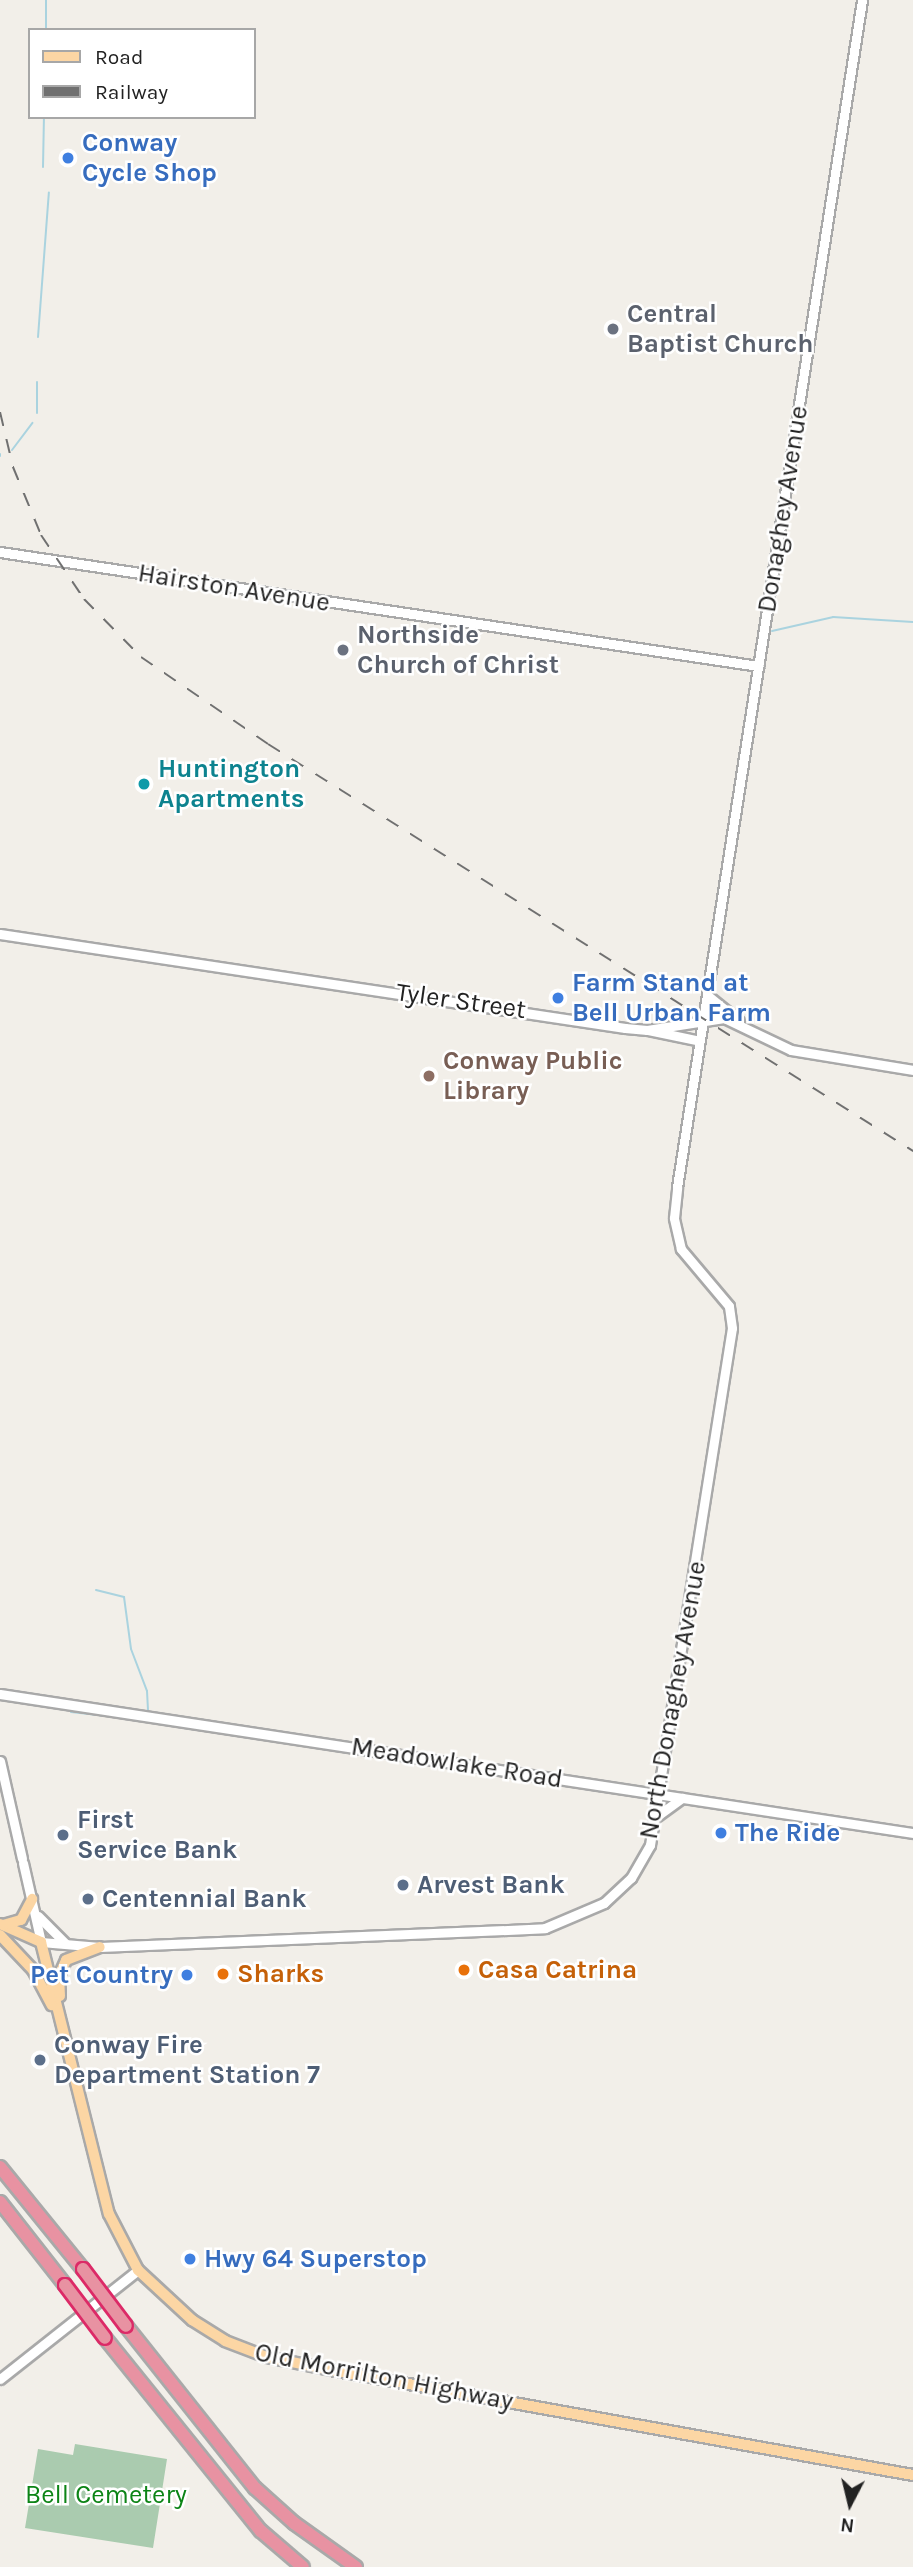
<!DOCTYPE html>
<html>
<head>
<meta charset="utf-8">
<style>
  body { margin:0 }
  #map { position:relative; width:913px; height:2567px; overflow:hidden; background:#f2efe9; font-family:Karla,sans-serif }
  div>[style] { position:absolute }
  .cemetery>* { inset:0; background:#aacbaf }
  .stream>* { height:2px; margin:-1px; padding:0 1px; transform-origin:1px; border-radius:1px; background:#aad3df }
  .roads { filter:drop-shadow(2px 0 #a9a9a9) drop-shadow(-2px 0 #a9a9a9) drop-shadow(0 2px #a9a9a9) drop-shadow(0 -2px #a9a9a9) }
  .minor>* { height:9px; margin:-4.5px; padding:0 4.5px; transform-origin:4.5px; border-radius:4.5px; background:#fff }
  .major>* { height:10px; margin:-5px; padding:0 5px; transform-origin:5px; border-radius:5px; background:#fcd6a4 }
  .highway>* { height:12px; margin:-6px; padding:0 6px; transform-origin:6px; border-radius:6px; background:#e892a2 }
  .rail>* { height:2px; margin-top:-1px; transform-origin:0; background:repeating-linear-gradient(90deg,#707070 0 14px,transparent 0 28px) }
  .bridges { filter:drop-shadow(2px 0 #dc2a67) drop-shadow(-2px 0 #dc2a67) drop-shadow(0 2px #dc2a67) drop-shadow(0 -2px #dc2a67) }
  .highway-bridge>* { height:12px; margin:-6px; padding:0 6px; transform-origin:6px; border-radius:6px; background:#e892a2 }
  .dots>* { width:19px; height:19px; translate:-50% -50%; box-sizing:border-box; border:4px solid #fff; border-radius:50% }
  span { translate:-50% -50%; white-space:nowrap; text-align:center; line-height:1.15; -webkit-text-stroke:5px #fff; paint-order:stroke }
  .shop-label { font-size:26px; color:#366cbe; font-weight:700 }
  .left { translate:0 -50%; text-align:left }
  .right { translate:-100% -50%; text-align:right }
  .worship-label { font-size:26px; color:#5b616d; font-weight:700 }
  .street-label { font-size:26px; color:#222 }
  .culture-label { font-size:26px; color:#0d838f; font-weight:700 }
  .education-label { font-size:26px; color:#785e54; font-weight:700 }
  .service-label { font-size:26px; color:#4e5e75; font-weight:700 }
  .food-label { font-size:26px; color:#c56008; font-weight:700 }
  .park-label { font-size:26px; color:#0c8416 }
  .legend { position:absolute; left:28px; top:28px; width:228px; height:91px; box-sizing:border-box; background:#fff; border:2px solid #a7a7a7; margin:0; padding:9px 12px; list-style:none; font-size:21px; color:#222 }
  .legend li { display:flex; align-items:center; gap:14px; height:35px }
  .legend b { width:35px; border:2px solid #a7a7a7 }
  .north { position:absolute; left:815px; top:2469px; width:70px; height:70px; -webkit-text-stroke:5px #fff; paint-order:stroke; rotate:187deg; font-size:19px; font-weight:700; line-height:28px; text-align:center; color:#222 }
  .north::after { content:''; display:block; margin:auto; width:24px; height:32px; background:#222; clip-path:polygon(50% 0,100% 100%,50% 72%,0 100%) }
</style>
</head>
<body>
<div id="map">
  <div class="cemetery">
    <div style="clip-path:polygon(75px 2444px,167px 2459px,153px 2548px,25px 2528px,38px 2449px,73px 2455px)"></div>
  </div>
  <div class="stream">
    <div style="left:46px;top:0;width:30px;rotate:90deg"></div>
    <div style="left:43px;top:167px;width:50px;rotate:-88.9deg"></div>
    <div style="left:38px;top:337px;width:145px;rotate:-85.7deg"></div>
    <div style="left:37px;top:382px;width:31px;rotate:90deg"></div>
    <div style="left:12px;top:450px;width:34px;rotate:-53deg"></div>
    <div style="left:0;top:456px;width:2px;rotate:-90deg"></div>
    <div style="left:772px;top:631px;width:63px;rotate:-12.9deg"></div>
    <div style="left:833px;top:617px;width:80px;rotate:3.6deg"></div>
    <div style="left:96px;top:1590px;width:29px;rotate:14deg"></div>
    <div style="left:124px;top:1597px;width:52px;rotate:82.3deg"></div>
    <div style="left:131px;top:1649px;width:45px;rotate:69.1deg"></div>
    <div style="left:147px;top:1691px;width:21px;rotate:87deg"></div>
    <div style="left:71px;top:1712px;width:73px;rotate:6.3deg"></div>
  </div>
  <div class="roads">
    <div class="minor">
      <div style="left:0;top:552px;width:767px;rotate:8.55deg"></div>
      <div style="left:0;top:934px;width:632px;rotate:8.55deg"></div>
      <div style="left:625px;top:1028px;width:22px;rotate:5deg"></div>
      <div style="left:647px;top:1030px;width:78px;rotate:-8.9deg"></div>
      <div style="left:724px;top:1018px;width:74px;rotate:25.5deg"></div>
      <div style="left:791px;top:1050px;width:124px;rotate:9.3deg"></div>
      <div style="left:707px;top:995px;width:41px;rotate:39.1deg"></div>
      <div style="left:648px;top:1030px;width:53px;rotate:11.9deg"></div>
      <div style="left:0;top:1694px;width:924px;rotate:8.66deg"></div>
      <div style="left:0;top:1761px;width:100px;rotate:77.3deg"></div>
      <div style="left:657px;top:1816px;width:31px;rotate:-36deg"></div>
      <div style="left:23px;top:1863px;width:81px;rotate:77.2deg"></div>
      <div style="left:41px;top:1942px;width:59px;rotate:4.8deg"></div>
      <div style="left:100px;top:1947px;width:445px;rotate:-2.4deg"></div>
      <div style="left:545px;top:1928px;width:64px;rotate:-23deg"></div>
      <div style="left:604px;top:1903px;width:37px;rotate:-43deg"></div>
      <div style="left:631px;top:1878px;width:38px;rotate:-60deg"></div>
      <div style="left:650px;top:1845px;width:523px;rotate:-80.99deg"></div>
      <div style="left:732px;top:1328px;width:22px;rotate:-98deg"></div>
      <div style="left:729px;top:1306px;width:75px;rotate:-130.1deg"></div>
      <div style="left:681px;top:1249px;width:32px;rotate:-103deg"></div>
      <div style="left:674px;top:1218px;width:31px;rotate:-84deg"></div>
      <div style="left:677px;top:1187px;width:1201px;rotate:-81.14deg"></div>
      <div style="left:38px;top:1916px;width:38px;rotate:45deg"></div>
      <div style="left:0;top:2379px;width:176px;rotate:-38.3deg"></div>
    </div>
    <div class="major">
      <div style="left:0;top:1924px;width:45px;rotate:23.7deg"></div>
      <div style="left:41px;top:1942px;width:280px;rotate:76deg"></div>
      <div style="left:109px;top:2214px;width:63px;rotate:62.6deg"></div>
      <div style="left:138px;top:2270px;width:74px;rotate:42.8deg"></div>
      <div style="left:192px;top:2320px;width:39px;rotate:32deg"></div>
      <div style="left:225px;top:2341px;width:45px;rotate:20.9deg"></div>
      <div style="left:267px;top:2357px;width:65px;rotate:11.5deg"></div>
      <div style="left:331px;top:2370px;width:591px;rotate:10.23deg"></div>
      <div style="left:3px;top:1925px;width:19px;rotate:-16deg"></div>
      <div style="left:21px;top:1920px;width:24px;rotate:-62deg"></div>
      <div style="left:0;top:1935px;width:48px;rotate:46.7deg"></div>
      <div style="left:33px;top:1970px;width:40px;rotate:62deg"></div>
      <div style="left:60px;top:1996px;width:20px;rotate:-93deg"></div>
      <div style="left:59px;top:1976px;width:17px;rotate:-66deg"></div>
      <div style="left:66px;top:1960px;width:36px;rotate:-21deg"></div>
    </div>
    <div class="highway">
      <div style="left:0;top:2167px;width:132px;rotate:50.9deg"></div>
      <div style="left:0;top:2202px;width:105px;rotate:51.9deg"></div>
      <div style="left:126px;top:2326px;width:207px;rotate:51.5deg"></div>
      <div style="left:255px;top:2488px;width:52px;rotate:41.9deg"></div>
      <div style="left:294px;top:2523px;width:76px;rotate:35.4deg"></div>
      <div style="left:105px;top:2338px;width:248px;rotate:51.1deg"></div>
      <div style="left:261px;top:2531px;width:55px;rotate:40.6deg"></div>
    </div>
  </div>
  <div class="rail">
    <div style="left:0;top:412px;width:57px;rotate:76.7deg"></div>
    <div style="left:13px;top:467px;width:74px;rotate:67.6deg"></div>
    <div style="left:41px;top:535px;width:77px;rotate:56.1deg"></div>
    <div style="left:84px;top:599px;width:81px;rotate:45.5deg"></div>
    <div style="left:141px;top:657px;width:154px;rotate:34.4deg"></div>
    <div style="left:268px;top:744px;width:763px;rotate:32.25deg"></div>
  </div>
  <div class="bridges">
    <div class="highway-bridge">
      <div style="left:83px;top:2269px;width:71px;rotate:53deg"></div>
      <div style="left:65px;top:2285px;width:66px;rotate:53deg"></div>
    </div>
  </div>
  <div class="dots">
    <div style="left:68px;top:158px;background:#3f7fe0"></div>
    <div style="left:613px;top:329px;background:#6b7280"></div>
    <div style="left:343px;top:650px;background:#6b7280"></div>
    <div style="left:144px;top:784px;background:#0f9aa8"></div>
    <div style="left:558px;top:998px;background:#3f7fe0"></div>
    <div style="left:429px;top:1076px;background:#8d6e63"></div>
    <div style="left:721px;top:1833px;background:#3f7fe0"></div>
    <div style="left:63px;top:1835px;background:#5c6f8a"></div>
    <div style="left:403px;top:1885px;background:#5c6f8a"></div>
    <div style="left:88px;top:1899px;background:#5c6f8a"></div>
    <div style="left:464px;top:1970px;background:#e8710a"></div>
    <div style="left:223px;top:1974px;background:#e8710a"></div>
    <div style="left:187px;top:1975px;background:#3f7fe0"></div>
    <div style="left:40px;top:2060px;background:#5c6f8a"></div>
    <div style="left:190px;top:2259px;background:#3f7fe0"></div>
  </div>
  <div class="shop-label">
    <span class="left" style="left:82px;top:158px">Conway<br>Cycle Shop</span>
    <span class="left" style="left:572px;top:998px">Farm Stand at<br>Bell Urban Farm</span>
    <span class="left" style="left:735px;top:1833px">The Ride</span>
    <span class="right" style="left:173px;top:1975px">Pet Country</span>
    <span class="left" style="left:204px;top:2259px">Hwy 64 Superstop</span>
  </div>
  <div class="worship-label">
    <span class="left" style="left:627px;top:329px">Central<br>Baptist Church</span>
    <span class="left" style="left:357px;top:650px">Northside<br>Church of Christ</span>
  </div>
  <div class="street-label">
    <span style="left:783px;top:509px;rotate:-81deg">Donaghey Avenue</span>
    <span style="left:234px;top:588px;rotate:9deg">Hairston Avenue</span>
    <span style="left:461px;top:1001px;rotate:8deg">Tyler Street</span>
    <span style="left:673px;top:1700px;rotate:-80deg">North Donaghey Avenue</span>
    <span style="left:457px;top:1763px;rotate:9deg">Meadowlake Road</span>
    <span style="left:384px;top:2377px;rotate:11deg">Old Morrilton Highway</span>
  </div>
  <div class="culture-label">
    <span class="left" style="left:158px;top:784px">Huntington<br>Apartments</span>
  </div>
  <div class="education-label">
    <span class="left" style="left:443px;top:1076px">Conway Public<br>Library</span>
  </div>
  <div class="service-label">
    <span class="left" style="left:77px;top:1835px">First<br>Service Bank</span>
    <span class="left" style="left:417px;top:1885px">Arvest Bank</span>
    <span class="left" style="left:102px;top:1899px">Centennial Bank</span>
    <span class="left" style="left:54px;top:2060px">Conway Fire<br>Department Station 7</span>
  </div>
  <div class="food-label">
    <span class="left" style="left:478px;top:1970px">Casa Catrina</span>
    <span class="left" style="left:237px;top:1974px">Sharks</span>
  </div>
  <div class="park-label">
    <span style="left:106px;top:2495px">Bell Cemetery</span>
  </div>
  <ul class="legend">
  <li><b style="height:9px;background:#fcd6a4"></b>Road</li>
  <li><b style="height:9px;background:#707070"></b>Railway</li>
  </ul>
  <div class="north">N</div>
</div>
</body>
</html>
